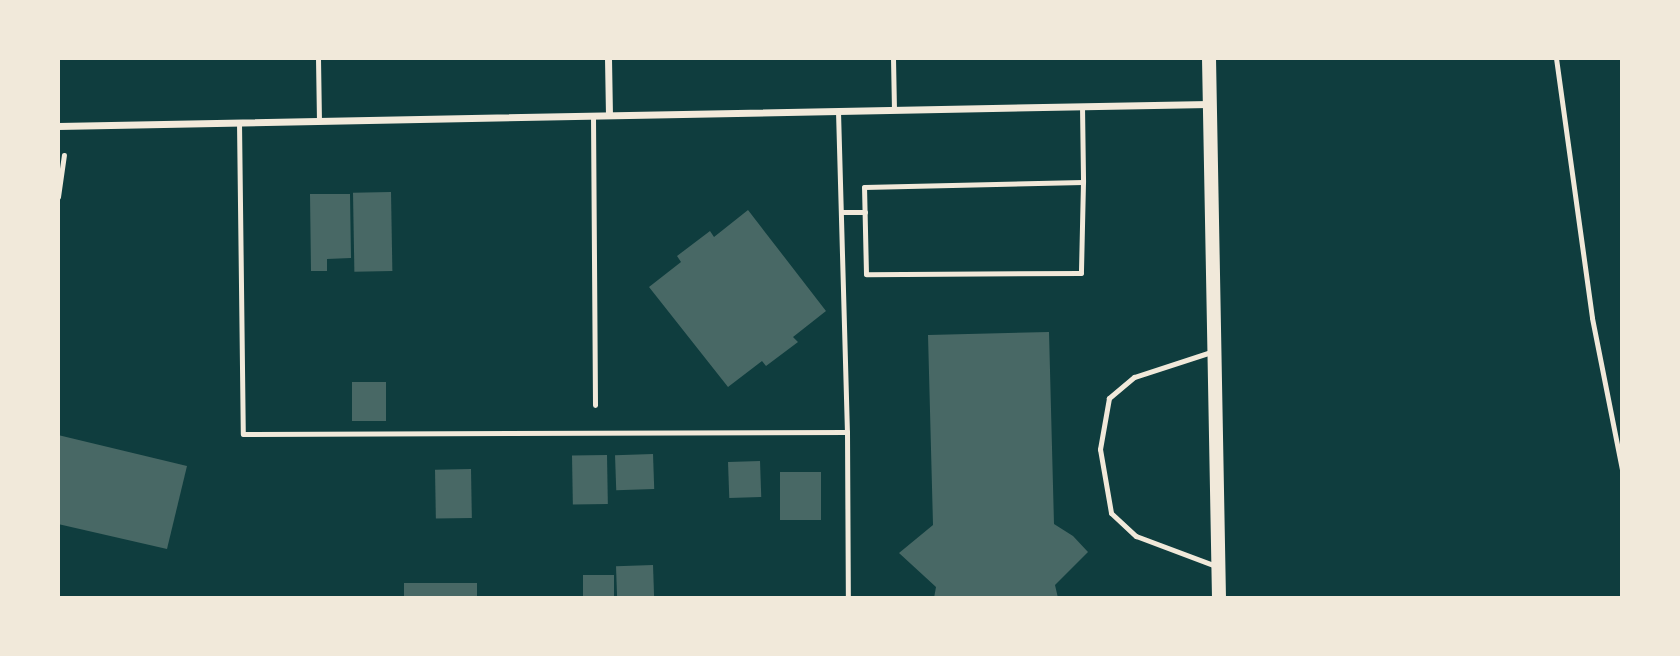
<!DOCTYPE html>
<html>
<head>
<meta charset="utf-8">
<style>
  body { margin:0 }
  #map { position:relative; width:1680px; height:656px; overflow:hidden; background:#0f3d3e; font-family:"Public Sans",sans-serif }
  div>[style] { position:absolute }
  .building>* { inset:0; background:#486865; transform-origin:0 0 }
  .path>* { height:4.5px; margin:-2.25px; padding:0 2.25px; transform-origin:2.25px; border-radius:2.25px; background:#f1e9da }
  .service>* { height:5px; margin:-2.5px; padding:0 2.5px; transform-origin:2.5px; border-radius:2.5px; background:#f1e9da }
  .minor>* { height:7px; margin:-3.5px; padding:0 3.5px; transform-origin:3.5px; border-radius:3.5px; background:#f1e9da }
  .secondary>* { height:14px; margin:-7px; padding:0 7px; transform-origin:7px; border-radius:7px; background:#f1e9da }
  span { translate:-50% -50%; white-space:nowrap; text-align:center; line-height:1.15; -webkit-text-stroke:5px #f1e9da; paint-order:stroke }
  .frame { position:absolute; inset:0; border:60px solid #f1e9da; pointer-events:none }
</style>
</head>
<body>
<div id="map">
  <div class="building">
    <div style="left:391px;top:192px;width:79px;height:38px;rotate:89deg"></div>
    <div style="clip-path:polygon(310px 194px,350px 194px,351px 258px,327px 259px,327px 271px,311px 271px)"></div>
    <div style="clip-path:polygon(748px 210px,826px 311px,793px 337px,798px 342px,766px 366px,762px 361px,728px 387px,649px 287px,681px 262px,677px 256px,710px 231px,714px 237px)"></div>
    <div style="clip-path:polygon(1049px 332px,1054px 524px,1073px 536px,1088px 552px,1055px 585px,1058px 598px,934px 598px,936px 587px,899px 553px,933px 525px,928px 335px)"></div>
    <div style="left:352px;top:382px;width:34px;height:39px"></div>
    <div style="clip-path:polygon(58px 435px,187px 466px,167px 549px,58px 524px)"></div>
    <div style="left:653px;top:454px;width:35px;height:38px;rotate:88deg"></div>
    <div style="left:607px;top:455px;width:49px;height:35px;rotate:89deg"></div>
    <div style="left:760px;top:461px;width:36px;height:32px;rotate:88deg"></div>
    <div style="left:471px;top:469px;width:49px;height:36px;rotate:89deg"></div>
    <div style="left:780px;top:472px;width:41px;height:48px"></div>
    <div style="left:653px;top:565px;width:33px;height:37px;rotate:88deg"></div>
    <div style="left:583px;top:575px;width:31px;height:23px"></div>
    <div style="left:477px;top:583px;width:15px;height:73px;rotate:90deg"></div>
  </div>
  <div class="path">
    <div style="left:58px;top:197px;width:42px;rotate:-81.9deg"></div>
  </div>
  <div class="service">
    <div style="left:318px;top:58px;width:63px;rotate:89.1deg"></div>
    <div style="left:893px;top:58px;width:52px;rotate:88.9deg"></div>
    <div style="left:1556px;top:58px;width:262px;rotate:82.1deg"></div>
    <div style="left:1592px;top:318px;width:154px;rotate:78.8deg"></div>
    <div style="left:1082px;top:106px;width:76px;rotate:89.2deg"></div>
    <div style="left:1083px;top:182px;width:91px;rotate:91.3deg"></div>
    <div style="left:1081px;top:273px;width:215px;rotate:179.7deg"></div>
    <div style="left:866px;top:274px;width:87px;rotate:-91.3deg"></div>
    <div style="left:864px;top:187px;width:219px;rotate:-1.3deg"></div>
    <div style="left:838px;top:111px;width:321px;rotate:88.4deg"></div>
    <div style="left:847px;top:432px;width:166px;rotate:89.7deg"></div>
    <div style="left:593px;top:116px;width:289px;rotate:89.6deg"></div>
    <div style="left:239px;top:122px;width:312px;rotate:89.3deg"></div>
    <div style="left:243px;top:434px;width:604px;rotate:-0.19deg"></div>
    <div style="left:841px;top:212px;width:24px"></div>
    <div style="left:1211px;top:352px;width:81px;rotate:162deg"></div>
    <div style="left:1134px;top:377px;width:33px;rotate:140deg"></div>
    <div style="left:1109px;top:398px;width:52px;rotate:100deg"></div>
    <div style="left:1100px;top:449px;width:65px;rotate:80.2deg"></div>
    <div style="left:1111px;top:513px;width:34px;rotate:43deg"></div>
    <div style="left:1136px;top:536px;width:85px;rotate:20.6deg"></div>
  </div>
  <div class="minor">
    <div style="left:608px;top:58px;width:57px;rotate:89deg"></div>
    <div style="left:58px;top:126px;width:1151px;rotate:-1.1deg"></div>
  </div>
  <div class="secondary">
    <div style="left:1209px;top:58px;width:540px;rotate:88.94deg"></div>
  </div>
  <div class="frame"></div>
</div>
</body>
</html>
